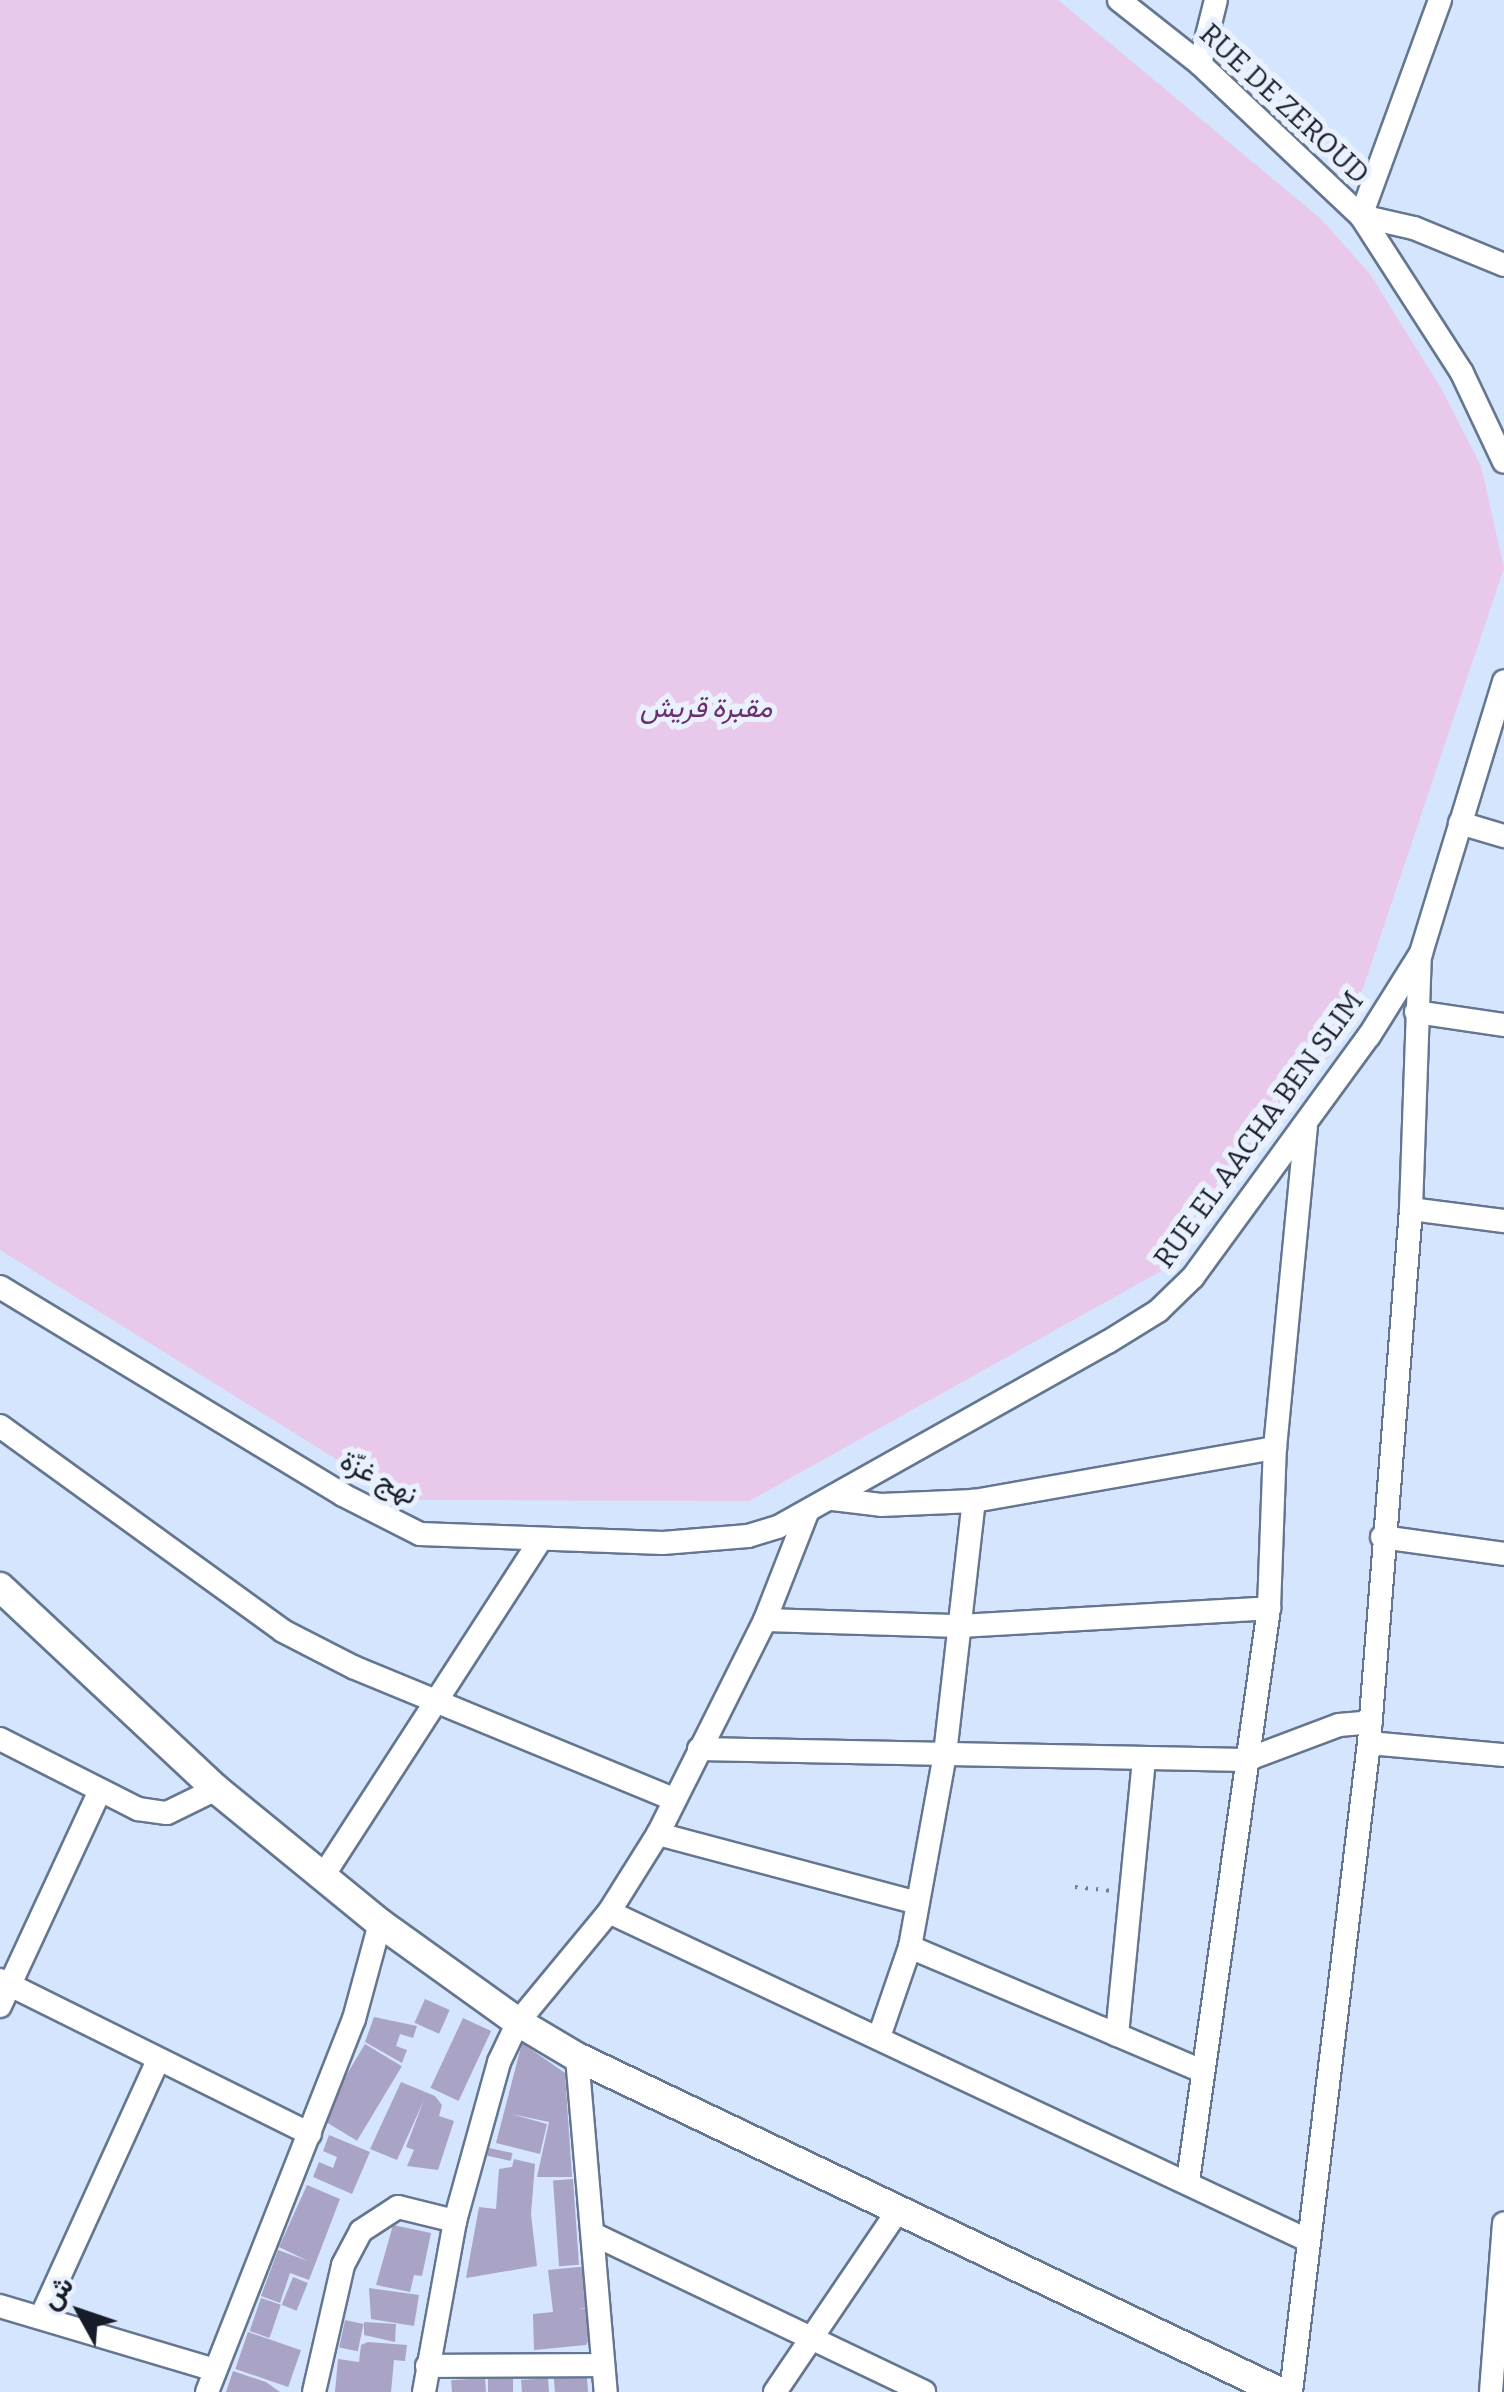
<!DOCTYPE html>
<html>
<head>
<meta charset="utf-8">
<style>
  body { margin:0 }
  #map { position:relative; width:1504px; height:2392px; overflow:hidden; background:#d5e5fd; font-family:Bitter,Vazirmatn,serif }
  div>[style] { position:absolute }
  .green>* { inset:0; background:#e9c9eb }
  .building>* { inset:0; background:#a9a4c5; transform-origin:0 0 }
  .path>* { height:4px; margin-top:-2px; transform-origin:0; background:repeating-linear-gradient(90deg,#737e8f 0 2.5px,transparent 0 10.5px) }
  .roads { filter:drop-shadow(2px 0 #647690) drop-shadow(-2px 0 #647690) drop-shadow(0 2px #647690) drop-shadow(0 -2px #647690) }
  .minor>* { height:22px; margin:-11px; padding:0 11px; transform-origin:11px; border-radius:11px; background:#fff }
  .major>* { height:28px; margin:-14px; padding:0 14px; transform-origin:14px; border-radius:14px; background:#fff }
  span { translate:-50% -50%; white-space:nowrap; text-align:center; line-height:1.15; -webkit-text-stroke:10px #eaf1fe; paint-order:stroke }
  .street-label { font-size:28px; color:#161d28 }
  .park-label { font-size:28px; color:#6a316e; font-style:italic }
  .north { position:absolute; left:30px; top:2262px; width:100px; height:100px; -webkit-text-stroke:8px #eaf1fe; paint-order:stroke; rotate:310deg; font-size:28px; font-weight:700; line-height:40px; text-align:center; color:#161d28 }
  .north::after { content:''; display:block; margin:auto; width:35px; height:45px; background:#161d28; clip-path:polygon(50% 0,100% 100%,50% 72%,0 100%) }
</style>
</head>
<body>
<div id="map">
  <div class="green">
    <div style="clip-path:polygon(0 0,1058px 0,1321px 219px,1370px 274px,1441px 388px,1481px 466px,1504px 568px,1349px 1030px,1163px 1270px,749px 1501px,402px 1500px,0 1250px)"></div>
  </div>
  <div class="building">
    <div style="left:425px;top:1999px;width:27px;height:26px;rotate:24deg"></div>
    <div style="clip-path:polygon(374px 2017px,417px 2026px,413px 2038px,400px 2034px,396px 2046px,407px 2050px,402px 2063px,365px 2042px)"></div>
    <div style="left:463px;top:2018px;width:31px;height:77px;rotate:25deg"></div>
    <div style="clip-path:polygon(522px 2043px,565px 2073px,572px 2177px,537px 2177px,549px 2122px,511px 2114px,547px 2124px,540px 2154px,496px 2143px)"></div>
    <div style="left:365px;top:2044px;width:43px;height:87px;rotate:31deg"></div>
    <div style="clip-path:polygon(401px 2082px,435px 2096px,442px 2105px,439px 2116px,454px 2121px,438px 2170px,407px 2166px,414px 2150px,406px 2147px,424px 2100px,397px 2160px,370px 2149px)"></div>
    <div style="clip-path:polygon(329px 2135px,370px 2152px,352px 2194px,313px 2177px,319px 2162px,333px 2168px,337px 2157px,323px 2151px)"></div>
    <div style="left:489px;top:2148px;width:24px;height:8px;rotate:12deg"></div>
    <div style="clip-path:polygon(514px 2159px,535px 2164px,531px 2214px,537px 2266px,466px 2278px,479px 2207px,496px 2209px,499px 2169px,512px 2167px)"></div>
    <div style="left:573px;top:2179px;width:86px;height:20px;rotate:86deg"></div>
    <div style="clip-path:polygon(307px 2185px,340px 2199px,309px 2280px,290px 2273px,280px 2303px,261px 2296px,278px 2250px,308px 2261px,279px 2247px)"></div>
    <div style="clip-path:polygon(393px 2225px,431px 2233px,422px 2276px,414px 2275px,410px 2292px,376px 2285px)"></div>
    <div style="clip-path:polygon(589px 2266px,589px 2308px,577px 2309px,592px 2309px,593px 2332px,586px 2345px,534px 2350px,533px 2314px,553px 2312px,548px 2270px)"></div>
    <div style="left:293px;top:2277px;width:16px;height:30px;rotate:22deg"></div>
    <div style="clip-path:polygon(369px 2288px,419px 2295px,414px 2326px,371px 2319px)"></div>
    <div style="left:261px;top:2298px;width:21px;height:35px;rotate:19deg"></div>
    <div style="left:345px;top:2320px;width:19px;height:28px;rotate:12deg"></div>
    <div style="clip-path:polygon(364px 2322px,396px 2324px,395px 2342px,364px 2335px)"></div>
    <div style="left:248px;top:2332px;width:56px;height:39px;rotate:19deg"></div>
    <div style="clip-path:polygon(368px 2342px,407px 2345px,405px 2361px,394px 2360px,391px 2392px,335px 2392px,338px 2359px,359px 2362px,361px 2345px)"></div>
    <div style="left:586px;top:2368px;width:24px;height:33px;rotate:85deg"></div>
    <div style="clip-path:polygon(233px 2371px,266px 2382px,280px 2392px,226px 2392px)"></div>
    <div style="left:485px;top:2378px;width:14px;height:34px;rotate:86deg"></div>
    <div style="left:548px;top:2378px;width:14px;height:27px;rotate:86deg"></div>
    <div style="left:488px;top:2379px;width:25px;height:13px"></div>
  </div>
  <div class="path">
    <div style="left:1075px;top:1887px;width:36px;rotate:6deg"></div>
  </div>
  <div class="roads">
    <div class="minor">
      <div style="left:1119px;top:0;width:103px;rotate:38.3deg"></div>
      <div style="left:1200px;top:64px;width:221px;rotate:43.4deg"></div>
      <div style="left:1361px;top:216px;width:187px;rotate:57.2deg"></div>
      <div style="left:1462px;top:373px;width:98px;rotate:64.7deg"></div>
      <div style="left:1200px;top:64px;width:66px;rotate:-76deg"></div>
      <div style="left:1361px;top:216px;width:230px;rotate:-69.9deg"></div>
      <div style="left:1361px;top:216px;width:54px;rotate:12.8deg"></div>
      <div style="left:1414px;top:228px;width:97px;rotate:22.3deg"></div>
      <div style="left:1460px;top:823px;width:46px;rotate:16.5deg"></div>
      <div style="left:1416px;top:1012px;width:89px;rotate:8.4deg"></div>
      <div style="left:1411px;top:1209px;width:94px;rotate:7.4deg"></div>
      <div style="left:0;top:1287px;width:401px;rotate:31.2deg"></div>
      <div style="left:343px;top:1495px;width:86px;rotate:26.9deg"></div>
      <div style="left:420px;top:1534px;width:243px;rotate:2.1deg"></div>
      <div style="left:663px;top:1543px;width:85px;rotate:-4.7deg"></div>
      <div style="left:748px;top:1536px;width:31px;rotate:-17deg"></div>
      <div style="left:778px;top:1527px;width:378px;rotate:-29.3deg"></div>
      <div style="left:1108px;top:1342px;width:59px;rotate:-31.8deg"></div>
      <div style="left:1158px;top:1311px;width:49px;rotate:-44.2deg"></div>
      <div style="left:1193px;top:1277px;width:298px;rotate:-53.9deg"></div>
      <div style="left:1369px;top:1036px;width:98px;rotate:-57.9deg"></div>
      <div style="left:1421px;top:953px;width:284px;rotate:-73deg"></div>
      <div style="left:0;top:1426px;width:349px;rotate:35.9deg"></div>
      <div style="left:283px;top:1631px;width:79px;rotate:27.2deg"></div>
      <div style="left:353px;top:1667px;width:347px;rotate:22.4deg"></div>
      <div style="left:833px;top:1499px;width:48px;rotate:7.1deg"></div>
      <div style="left:881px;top:1505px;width:93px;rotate:-2.5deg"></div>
      <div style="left:974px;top:1501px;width:306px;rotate:-10deg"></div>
      <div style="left:1382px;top:1537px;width:123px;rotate:7.9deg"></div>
      <div style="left:765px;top:1620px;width:195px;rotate:1.8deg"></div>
      <div style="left:960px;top:1626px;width:310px;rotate:-3.3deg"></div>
      <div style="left:0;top:1739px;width:155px;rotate:26.9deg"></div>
      <div style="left:138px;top:1809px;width:29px;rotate:8deg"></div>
      <div style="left:167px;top:1813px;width:55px;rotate:-26.1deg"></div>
      <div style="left:1369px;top:1743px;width:136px;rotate:5.1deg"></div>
      <div style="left:699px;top:1749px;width:547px;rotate:1.15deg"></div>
      <div style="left:1246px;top:1760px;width:99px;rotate:-20.6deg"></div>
      <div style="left:1339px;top:1725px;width:32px;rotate:-5deg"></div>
      <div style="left:658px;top:1834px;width:268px;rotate:14.9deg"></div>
      <div style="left:323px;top:1876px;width:400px;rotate:-57.1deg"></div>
      <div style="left:609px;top:1912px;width:771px;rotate:25.17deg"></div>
      <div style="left:910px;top:1947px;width:315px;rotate:23deg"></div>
      <div style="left:0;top:1980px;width:346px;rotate:26.4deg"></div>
      <div style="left:0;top:2006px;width:235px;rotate:-65.1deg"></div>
      <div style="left:1117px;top:2035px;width:276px;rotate:-84.4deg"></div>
      <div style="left:879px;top:2037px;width:95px;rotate:-71deg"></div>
      <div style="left:910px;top:1947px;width:196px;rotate:-79.7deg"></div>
      <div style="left:945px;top:1754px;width:255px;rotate:-83.5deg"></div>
      <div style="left:577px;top:2057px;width:336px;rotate:85.1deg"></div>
      <div style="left:1188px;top:2181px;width:579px;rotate:-81.95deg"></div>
      <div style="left:1269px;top:1608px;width:160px;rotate:-87.9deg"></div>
      <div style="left:1275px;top:1448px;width:322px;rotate:-84.5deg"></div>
      <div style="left:593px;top:2234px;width:367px;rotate:25.5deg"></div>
      <div style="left:0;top:2306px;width:221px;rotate:16.6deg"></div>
      <div style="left:41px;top:2317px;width:282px;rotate:-65.5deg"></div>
      <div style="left:427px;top:2366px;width:176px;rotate:-0.3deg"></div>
      <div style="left:207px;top:2392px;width:401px;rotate:-68.5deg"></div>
      <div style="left:354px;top:2019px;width:99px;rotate:-74.8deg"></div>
      <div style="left:314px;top:2392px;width:130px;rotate:-77.1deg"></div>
      <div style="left:343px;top:2265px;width:38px;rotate:-62deg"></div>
      <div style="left:361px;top:2231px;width:44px;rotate:-33deg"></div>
      <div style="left:398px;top:2207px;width:59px;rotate:13.8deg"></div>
      <div style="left:424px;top:2392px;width:174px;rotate:-79.7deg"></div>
      <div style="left:455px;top:2221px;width:165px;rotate:-74.5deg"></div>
      <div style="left:499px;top:2062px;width:44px;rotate:-64.6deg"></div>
      <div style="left:518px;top:2022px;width:143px;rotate:-50.4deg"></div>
      <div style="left:609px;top:1912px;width:92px;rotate:-57.9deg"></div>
      <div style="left:658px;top:1834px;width:239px;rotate:-63.4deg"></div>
      <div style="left:765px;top:1620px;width:115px;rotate:-68.6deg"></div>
      <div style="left:775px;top:2392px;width:220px;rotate:-55.9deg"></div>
      <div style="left:1291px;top:2392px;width:654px;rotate:-83.15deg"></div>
      <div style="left:1369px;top:1743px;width:536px;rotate:-85.5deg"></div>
      <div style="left:1411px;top:1209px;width:252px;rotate:-88deg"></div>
      <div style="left:1491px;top:2392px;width:169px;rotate:-85.6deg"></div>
    </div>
    <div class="major">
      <div style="left:0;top:1587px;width:296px;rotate:43.1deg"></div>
      <div style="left:216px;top:1789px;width:212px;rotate:39.3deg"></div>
      <div style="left:380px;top:1923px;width:170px;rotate:35.7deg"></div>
      <div style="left:518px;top:2022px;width:69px;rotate:30.7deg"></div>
      <div style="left:577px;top:2057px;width:779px;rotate:25.48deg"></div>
    </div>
  </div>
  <div class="street-label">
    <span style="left:1284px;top:104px;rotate:43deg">RUE DE ZEROUD</span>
    <span style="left:1259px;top:1130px;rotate:-54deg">RUE EL AACHA BEN SLIM</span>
    <span style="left:379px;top:1478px;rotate:28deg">نهج غزّة</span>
  </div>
  <div class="park-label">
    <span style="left:706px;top:708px">مقبرة قريش</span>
  </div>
  <div class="north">ش</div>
</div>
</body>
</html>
